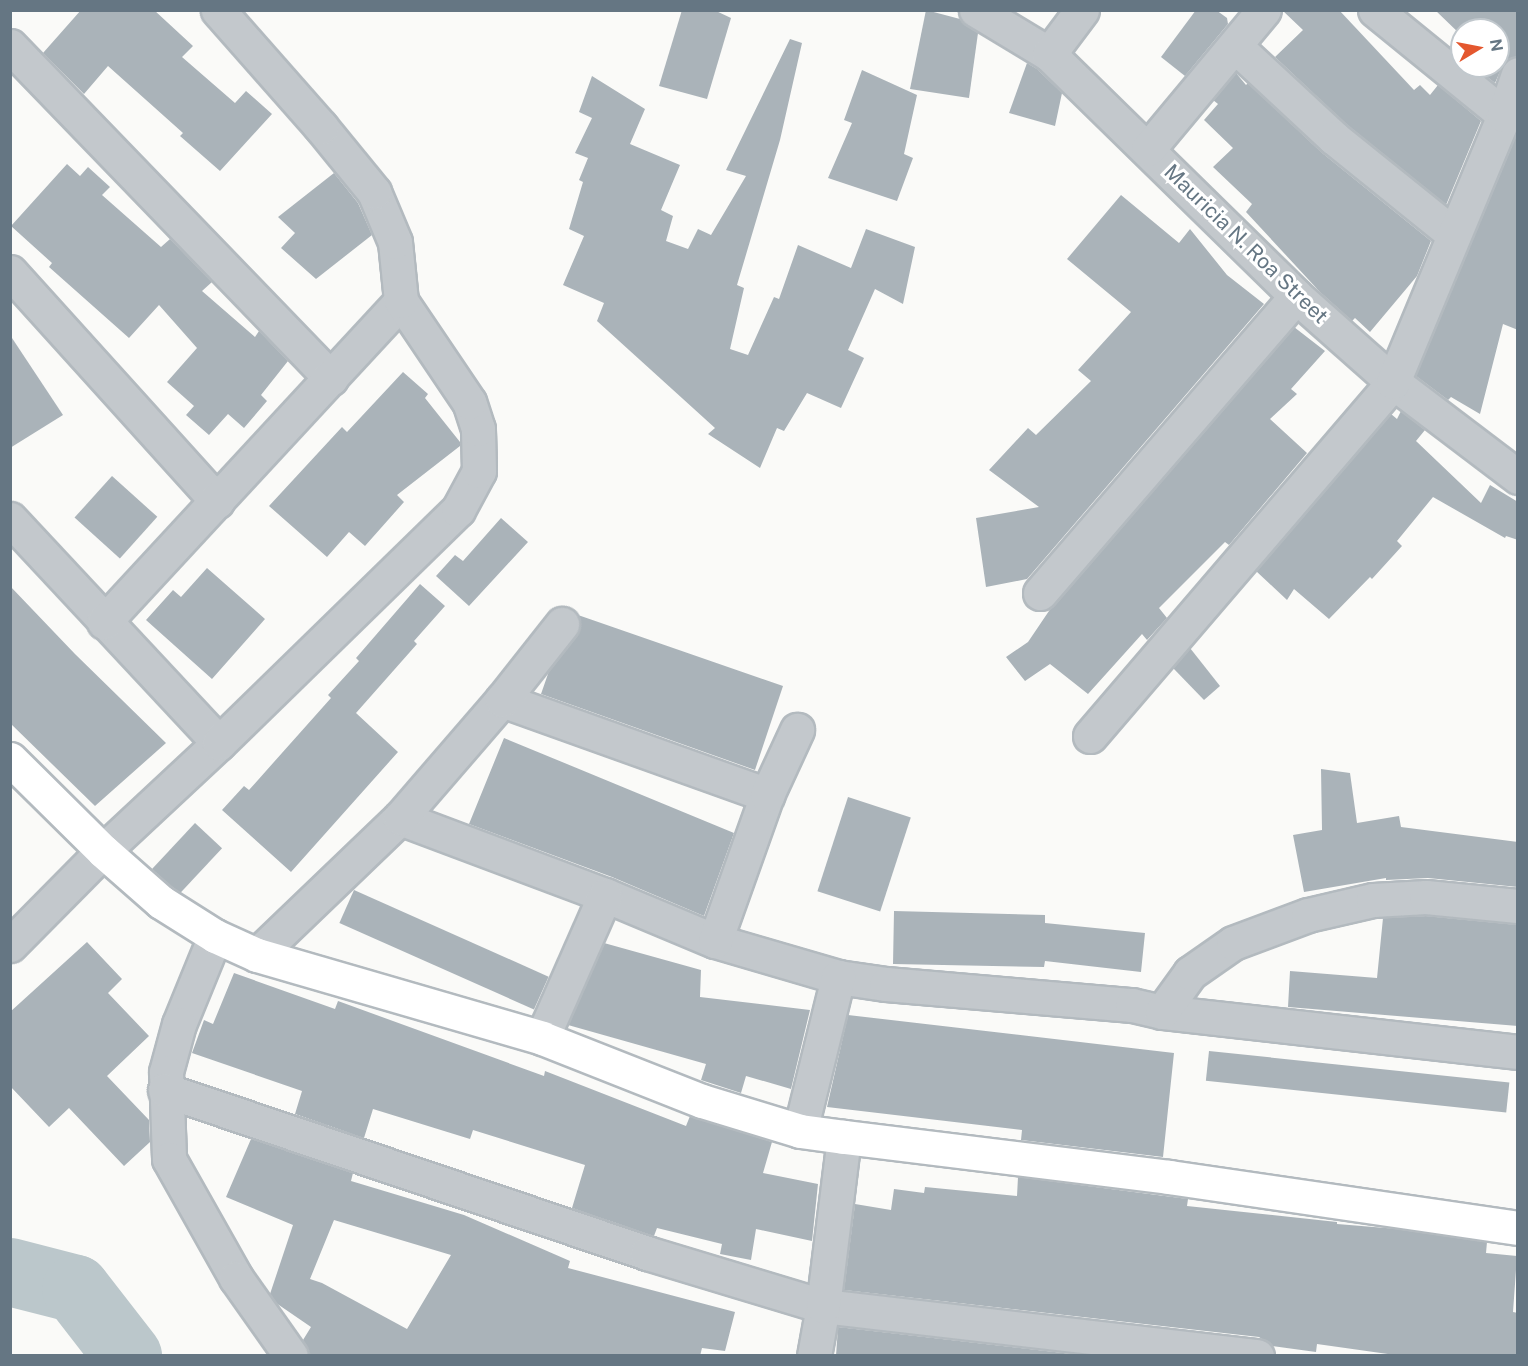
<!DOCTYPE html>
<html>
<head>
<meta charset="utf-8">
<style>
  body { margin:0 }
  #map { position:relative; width:1528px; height:1366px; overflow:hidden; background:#fafaf8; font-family:"Public Sans",sans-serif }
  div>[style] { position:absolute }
  .river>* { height:68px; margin:-34px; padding:0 34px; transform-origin:34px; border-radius:34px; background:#bbc7cb }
  .building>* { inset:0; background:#aab3b9; transform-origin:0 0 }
  .roads { filter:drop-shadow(2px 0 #b3babf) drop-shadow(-2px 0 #b3babf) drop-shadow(0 2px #b3babf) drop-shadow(0 -2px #b3babf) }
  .street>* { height:33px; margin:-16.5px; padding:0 16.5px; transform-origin:16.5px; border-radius:16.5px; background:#c3c8cc }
  .secondary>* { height:33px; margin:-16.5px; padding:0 16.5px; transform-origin:16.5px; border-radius:16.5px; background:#fff }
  span { translate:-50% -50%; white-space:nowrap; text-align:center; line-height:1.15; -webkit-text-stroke:6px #fff; paint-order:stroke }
  .street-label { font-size:21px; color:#657683 }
  .frame { position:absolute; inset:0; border:12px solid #657683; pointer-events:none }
  .north { position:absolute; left:1450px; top:18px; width:60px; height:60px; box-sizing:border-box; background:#fff; border:2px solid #c1c8cd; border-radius:50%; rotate:80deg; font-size:16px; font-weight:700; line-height:24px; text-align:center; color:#657683 }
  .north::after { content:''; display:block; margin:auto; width:21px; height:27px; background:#e4572e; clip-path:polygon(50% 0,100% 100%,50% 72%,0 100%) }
</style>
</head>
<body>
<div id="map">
  <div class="river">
    <div style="left:10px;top:1272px;width:68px;rotate:14.4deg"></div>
    <div style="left:76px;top:1289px;width:85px;rotate:52.2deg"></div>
  </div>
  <div class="building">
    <div style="clip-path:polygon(81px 10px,154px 10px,193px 46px,182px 57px,235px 103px,246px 91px,272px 114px,220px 171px,180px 136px,183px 133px,108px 66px,84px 94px,43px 53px)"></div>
    <div style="clip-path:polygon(682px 10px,714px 10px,731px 18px,707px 99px,659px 86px)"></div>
    <div style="clip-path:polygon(926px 10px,960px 19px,978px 33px,969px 98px,910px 89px)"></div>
    <div style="clip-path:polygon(1196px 10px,1216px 10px,1227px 18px,1228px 24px,1185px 76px,1161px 57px)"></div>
    <div style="clip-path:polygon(1282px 10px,1339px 10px,1414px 90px,1420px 85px,1430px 95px,1438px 85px,1481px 121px,1446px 205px,1346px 124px,1275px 57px,1303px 30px)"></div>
    <div style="clip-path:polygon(1435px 10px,1518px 10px,1518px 56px,1505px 60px,1495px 83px,1473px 66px,1498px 66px,1498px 30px,1462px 30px,1462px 36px)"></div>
    <div style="clip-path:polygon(790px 39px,802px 43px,780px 140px,737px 285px,744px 288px,730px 349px,748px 355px,774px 297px,779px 299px,798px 245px,851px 268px,866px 229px,915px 247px,903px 304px,875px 289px,848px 350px,864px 358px,841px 408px,807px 393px,784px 431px,777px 428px,760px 468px,708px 434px,715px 428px,597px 321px,604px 303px,563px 285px,584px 236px,569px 229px,583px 182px,579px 180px,588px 158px,575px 153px,592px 118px,579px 112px,592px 76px,645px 109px,630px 144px,680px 165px,661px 210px,673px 216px,666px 241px,688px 249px,698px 229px,711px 235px,746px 176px,726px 170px)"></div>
    <div style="clip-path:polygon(1027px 63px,1037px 69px,1062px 93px,1055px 126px,1009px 113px)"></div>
    <div style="clip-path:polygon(862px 70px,917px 95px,904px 154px,913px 158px,897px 201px,828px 178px,852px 123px,844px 120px)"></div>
    <div style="clip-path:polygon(1236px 73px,1246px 85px,1248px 83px,1321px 152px,1431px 241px,1417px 276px,1370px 332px,1355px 318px,1352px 321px,1320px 292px,1246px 212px,1252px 204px,1213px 167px,1233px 148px,1204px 120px,1218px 104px,1213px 100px)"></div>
    <div style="clip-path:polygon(1518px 131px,1518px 330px,1503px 324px,1480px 414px,1451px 397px,1448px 400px,1416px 376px)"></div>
    <div style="clip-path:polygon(67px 164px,80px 176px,88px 167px,110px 187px,102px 195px,161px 247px,170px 239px,212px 282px,202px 291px,255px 337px,259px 331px,288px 361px,261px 395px,267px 401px,244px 428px,228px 414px,209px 435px,186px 415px,194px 406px,167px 382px,197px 348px,159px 305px,129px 338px,49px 267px,52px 263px,11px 226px)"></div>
    <div style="clip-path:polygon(334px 173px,358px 203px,372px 235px,316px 279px,281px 248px,295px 233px,278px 217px)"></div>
    <div style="clip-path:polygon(1121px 195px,1179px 243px,1190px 229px,1227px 275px,1264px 304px,1027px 579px,986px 587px,976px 518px,1039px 507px,989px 470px,1028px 428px,1036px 435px,1091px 381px,1078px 370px,1131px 312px,1067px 259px)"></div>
    <div style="clip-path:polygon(1294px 327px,1325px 351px,1291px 389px,1297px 394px,1270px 419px,1307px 453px,1229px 545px,1225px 542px,1159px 608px,1167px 618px,1147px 640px,1142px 634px,1088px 694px,1050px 664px,1025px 681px,1006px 657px,1028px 642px,1051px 608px)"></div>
    <div style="clip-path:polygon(10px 335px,63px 415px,10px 448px)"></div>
    <div style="clip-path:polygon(403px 372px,428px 394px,425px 398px,460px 442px,460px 446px,397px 495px,404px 502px,365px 546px,349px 532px,327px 557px,269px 506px,342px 427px,347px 432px)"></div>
    <div style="clip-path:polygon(1401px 411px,1425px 430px,1416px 441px,1481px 503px,1490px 485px,1518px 502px,1518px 540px,1506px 536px,1505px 538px,1433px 497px,1397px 541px,1402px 546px,1372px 579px,1370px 577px,1329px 619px,1294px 589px,1287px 600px,1256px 571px,1391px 414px,1397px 419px)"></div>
    <div style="left:112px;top:476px;width:61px;height:56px;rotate:42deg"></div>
    <div style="clip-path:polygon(501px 518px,528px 542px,469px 606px,436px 576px,455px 555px,463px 561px)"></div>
    <div style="clip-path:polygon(207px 568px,265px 619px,212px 679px,146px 620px,173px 590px,181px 597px)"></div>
    <div style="clip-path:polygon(420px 584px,445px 606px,414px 641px,417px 644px,356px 713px,398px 752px,291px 872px,222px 810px,244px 786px,249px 790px,331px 698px,328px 695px,359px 661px,356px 658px)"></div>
    <div style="clip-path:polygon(10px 586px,75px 654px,166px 743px,95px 806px,10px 723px)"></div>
    <div style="clip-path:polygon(578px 615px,783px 686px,755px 770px,541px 694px,549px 671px,577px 635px,581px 626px)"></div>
    <div style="clip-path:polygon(1190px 648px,1220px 686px,1204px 700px,1173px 668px)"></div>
    <div style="clip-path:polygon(504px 738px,734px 833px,704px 916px,612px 877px,469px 824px)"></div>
    <div style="clip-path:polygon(1321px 769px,1350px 773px,1357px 823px,1399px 816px,1401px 827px,1518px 842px,1518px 887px,1428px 878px,1386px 880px,1386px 878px,1304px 892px,1293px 835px,1322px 830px)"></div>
    <div style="left:848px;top:797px;width:66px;height:99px;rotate:18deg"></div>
    <div style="left:195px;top:823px;width:37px;height:63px;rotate:43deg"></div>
    <div style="left:354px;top:890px;width:213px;height:36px;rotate:24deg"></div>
    <div style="clip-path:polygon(894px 911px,1045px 915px,1045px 923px,1145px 933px,1141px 972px,1045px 961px,1044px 967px,893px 964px)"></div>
    <div style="clip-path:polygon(1426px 916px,1518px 925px,1518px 1026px,1288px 1007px,1290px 971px,1377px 978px,1383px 918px)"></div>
    <div style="clip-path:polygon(87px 942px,122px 979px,108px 993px,149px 1036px,107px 1076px,149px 1120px,150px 1142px,124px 1166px,69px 1108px,49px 1127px,10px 1086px,10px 1012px)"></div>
    <div style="clip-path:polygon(604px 943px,701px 970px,700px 997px,810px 1010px,791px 1089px,746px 1076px,741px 1093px,701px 1080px,706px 1064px,568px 1025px)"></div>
    <div style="clip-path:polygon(234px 973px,335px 1009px,338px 1001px,544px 1076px,545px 1071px,686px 1126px,690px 1116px,772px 1142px,763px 1173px,818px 1184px,812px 1241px,756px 1229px,751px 1260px,720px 1254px,722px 1244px,657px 1228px,654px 1236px,572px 1208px,585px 1165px,473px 1130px,470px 1139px,373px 1109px,364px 1138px,295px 1114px,302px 1091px,192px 1053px,204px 1020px,213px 1024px)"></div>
    <div style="clip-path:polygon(848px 1015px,1174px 1053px,1163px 1157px,1021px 1140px,1022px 1130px,827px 1107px)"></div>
    <div style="left:1209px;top:1051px;width:302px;height:30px;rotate:6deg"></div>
    <div style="clip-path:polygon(evenodd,251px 1139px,353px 1173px,351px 1181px,464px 1215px,570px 1261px,568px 1268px,735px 1312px,725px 1351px,702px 1348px,700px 1356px,310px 1356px,303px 1340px,311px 1327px,276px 1303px,270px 1294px,293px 1225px,226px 1197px,251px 1139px,334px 1220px,451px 1255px,407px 1329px,322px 1283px,310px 1279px,334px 1220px)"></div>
    <div style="clip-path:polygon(1018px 1177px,1188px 1199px,1187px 1206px,1337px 1222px,1337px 1224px,1398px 1229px,1487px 1242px,1486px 1253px,1517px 1256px,1513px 1312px,1518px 1313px,1518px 1356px,1402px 1356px,1317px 1344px,1316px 1352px,1272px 1346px,1259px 1337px,844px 1290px,855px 1204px,891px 1210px,894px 1189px,924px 1193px,925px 1187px,1017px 1196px)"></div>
    <div style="clip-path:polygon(838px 1327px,1089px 1356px,836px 1356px)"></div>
  </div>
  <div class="roads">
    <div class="street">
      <div style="left:976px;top:10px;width:85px;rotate:31.1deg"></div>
      <div style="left:1049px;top:54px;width:346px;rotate:44.4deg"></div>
      <div style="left:1296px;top:296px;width:130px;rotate:41.6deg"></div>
      <div style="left:1393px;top:382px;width:157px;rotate:37.2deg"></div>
      <div style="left:1375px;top:10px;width:166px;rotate:39.1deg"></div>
      <div style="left:10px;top:46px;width:462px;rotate:46deg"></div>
      <div style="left:1235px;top:46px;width:135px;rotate:42.9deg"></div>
      <div style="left:1334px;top:138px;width:154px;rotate:38.9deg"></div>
      <div style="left:1049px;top:54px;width:55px;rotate:-53.1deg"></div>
      <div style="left:1148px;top:149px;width:181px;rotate:-50.2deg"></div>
      <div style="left:10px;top:272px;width:309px;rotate:47.9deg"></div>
      <div style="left:10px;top:519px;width:306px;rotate:47deg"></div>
      <div style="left:1040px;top:593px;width:392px;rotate:-49.2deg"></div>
      <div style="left:104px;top:622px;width:437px;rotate:-47.2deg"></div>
      <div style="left:502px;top:700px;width:282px;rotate:19.7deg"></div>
      <div style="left:1090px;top:736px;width:466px;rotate:-49.4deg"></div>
      <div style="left:1393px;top:382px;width:289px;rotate:-67.4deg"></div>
      <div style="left:1504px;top:115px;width:43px;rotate:-71.1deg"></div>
      <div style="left:400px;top:818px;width:219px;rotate:20.6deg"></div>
      <div style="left:605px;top:895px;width:119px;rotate:22.7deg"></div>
      <div style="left:715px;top:941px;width:128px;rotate:16.3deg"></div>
      <div style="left:838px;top:977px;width:49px;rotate:8.3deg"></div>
      <div style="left:886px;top:984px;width:247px;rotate:4.9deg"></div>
      <div style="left:1132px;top:1005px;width:31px;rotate:13deg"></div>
      <div style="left:1162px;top:1012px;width:358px;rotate:6.4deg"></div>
      <div style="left:215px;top:936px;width:95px;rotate:112.2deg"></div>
      <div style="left:179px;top:1024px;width:50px;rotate:105.2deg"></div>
      <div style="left:166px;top:1072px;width:87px;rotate:88deg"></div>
      <div style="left:169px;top:1159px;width:137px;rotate:60.6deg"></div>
      <div style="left:236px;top:1278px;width:95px;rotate:54.8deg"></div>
      <div style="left:715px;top:941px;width:155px;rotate:-70.4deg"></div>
      <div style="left:767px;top:795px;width:72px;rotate:-65.2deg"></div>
      <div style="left:10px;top:945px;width:132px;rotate:-45.3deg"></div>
      <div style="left:103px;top:851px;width:158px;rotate:-43deg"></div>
      <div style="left:219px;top:743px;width:334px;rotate:-44.3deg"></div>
      <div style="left:458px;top:510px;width:44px;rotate:-61.7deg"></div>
      <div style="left:479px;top:471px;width:42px;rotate:-91.4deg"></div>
      <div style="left:478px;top:429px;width:28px;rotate:-108deg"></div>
      <div style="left:469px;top:402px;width:122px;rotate:-124deg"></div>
      <div style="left:401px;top:301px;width:59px;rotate:-95.8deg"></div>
      <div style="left:395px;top:242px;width:54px;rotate:-112.8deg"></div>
      <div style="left:374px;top:192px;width:84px;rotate:-129.2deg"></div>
      <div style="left:321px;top:127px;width:156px;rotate:-131.4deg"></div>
      <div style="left:257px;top:955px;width:198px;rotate:-43.8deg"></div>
      <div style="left:400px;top:818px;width:156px;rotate:-49.2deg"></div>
      <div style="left:502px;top:700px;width:97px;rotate:-51.7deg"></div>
      <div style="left:1162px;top:1012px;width:48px;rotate:-54.3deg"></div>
      <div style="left:1190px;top:973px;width:52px;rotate:-34.9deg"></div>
      <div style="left:1233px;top:943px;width:80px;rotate:-20.5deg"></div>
      <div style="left:1308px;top:915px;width:67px;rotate:-13deg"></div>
      <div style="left:1373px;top:900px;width:53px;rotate:-3.2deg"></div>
      <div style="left:1426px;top:897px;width:92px;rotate:5.6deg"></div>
      <div style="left:542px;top:1038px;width:156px;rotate:-66.2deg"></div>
      <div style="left:165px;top:1090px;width:509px;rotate:18.68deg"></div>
      <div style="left:647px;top:1253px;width:184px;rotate:16.8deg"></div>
      <div style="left:823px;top:1306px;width:437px;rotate:6.6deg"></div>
      <div style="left:800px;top:1131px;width:159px;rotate:-76.1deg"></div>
      <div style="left:814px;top:1356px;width:51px;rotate:-79.8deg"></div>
      <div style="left:823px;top:1306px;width:170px;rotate:-82.9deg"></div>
    </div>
    <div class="secondary">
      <div style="left:10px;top:759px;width:131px;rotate:44.7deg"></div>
      <div style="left:103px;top:851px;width:77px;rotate:41.3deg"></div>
      <div style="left:161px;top:902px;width:64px;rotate:32.2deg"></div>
      <div style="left:215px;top:936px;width:46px;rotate:24.3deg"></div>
      <div style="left:257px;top:955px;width:297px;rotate:16.2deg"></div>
      <div style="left:542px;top:1038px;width:172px;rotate:21.5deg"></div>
      <div style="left:702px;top:1101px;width:102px;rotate:17deg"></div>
      <div style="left:800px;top:1131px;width:44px;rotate:7.8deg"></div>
      <div style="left:844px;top:1137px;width:327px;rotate:7deg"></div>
      <div style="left:1169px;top:1177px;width:353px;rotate:8.3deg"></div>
    </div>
  </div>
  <div class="street-label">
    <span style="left:1246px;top:244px;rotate:44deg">Mauricia N. Roa Street</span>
  </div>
  <div class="frame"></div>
  <div class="north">N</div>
</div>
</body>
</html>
